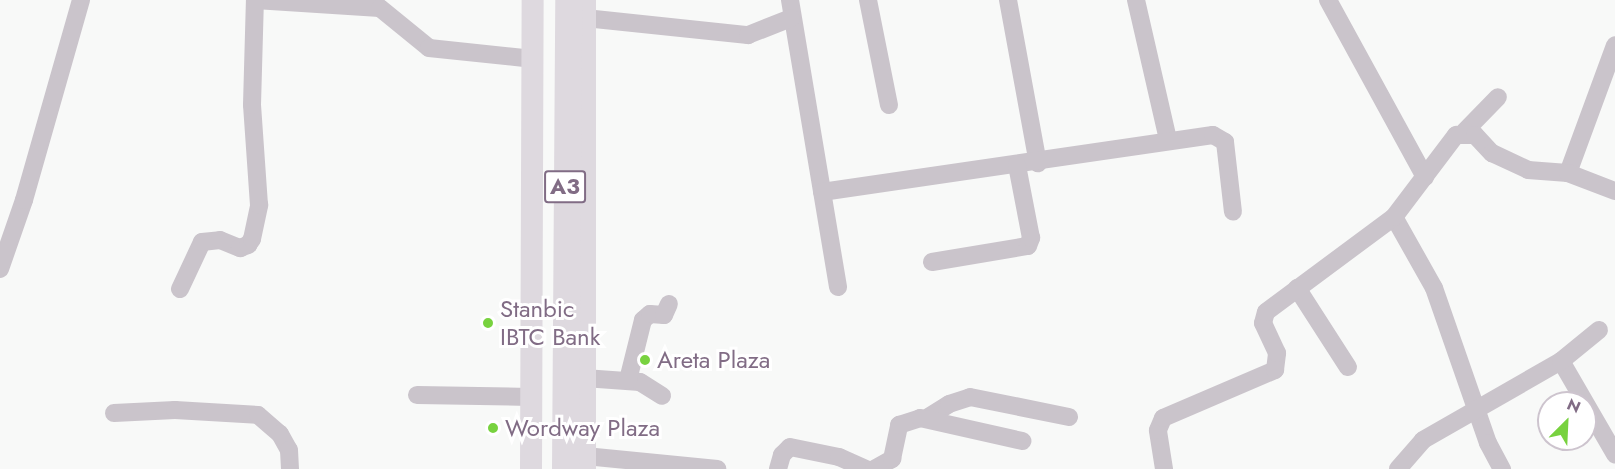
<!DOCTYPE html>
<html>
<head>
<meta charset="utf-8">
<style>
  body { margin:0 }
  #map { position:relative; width:1615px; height:469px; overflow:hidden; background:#f8f9f8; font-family:Jost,sans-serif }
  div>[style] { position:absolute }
  .minor>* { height:18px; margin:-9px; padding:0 9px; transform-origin:9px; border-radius:9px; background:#cac4cb }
  .major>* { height:22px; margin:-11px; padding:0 11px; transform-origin:11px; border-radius:11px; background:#ded9df }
  .highway>* { height:27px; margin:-13.5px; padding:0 13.5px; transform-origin:13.5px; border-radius:13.5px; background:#ded9df }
  .dots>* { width:16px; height:16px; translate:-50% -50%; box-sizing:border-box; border:3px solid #fff; border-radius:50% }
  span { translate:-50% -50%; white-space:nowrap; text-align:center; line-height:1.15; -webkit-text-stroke:6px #fff; paint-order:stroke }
  .shield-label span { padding:2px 4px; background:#fff; border:2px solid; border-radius:4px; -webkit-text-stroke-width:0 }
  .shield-label { font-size:22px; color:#816c85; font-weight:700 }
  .poi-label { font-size:24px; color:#816c85 }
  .left { translate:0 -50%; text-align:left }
  .north { position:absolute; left:1537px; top:391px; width:60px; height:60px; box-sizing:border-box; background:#fff; border:2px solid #cdc4ce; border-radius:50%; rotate:24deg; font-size:16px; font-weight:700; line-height:24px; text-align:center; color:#816c85 }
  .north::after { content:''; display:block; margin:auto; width:21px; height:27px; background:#78d23f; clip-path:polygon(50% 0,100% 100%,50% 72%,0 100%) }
</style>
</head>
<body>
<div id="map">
  <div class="minor">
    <div style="left:255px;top:0;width:125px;rotate:3.7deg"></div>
    <div style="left:380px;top:8px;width:63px;rotate:39.2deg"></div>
    <div style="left:429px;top:48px;width:105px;rotate:6deg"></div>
    <div style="left:790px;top:0;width:291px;rotate:80.5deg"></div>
    <div style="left:868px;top:0;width:107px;rotate:78.7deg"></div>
    <div style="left:1008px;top:0;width:166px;rotate:79.6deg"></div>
    <div style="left:1136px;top:0;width:144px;rotate:77.1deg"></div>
    <div style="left:1328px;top:0;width:202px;rotate:61.3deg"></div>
    <div style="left:585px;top:18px;width:164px;rotate:6deg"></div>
    <div style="left:748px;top:35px;width:46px;rotate:-21.6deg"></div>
    <div style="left:1463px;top:133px;width:50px;rotate:-45.8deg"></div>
    <div style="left:1568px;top:173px;width:136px;rotate:-69.8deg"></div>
    <div style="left:822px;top:192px;width:395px;rotate:-8.3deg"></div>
    <div style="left:1213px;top:135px;width:14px;rotate:30deg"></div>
    <div style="left:1225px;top:142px;width:70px;rotate:83.5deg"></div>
    <div style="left:1394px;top:217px;width:81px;rotate:60.6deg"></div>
    <div style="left:1434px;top:288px;width:164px;rotate:70.8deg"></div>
    <div style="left:1488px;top:443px;width:30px;rotate:62deg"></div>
    <div style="left:932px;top:262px;width:97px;rotate:-9.5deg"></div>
    <div style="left:1028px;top:246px;width:9px;rotate:-69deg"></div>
    <div style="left:1031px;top:238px;width:74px;rotate:-100.9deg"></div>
    <div style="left:0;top:269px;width:73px;rotate:-70.8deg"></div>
    <div style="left:24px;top:200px;width:208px;rotate:-74.1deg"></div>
    <div style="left:1297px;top:288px;width:94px;rotate:57.2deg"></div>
    <div style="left:180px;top:289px;width:52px;rotate:-64.9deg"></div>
    <div style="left:202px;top:242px;width:18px;rotate:-6deg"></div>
    <div style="left:220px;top:240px;width:22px;rotate:22deg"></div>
    <div style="left:240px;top:248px;width:9px;rotate:-21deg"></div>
    <div style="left:248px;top:245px;width:7px;rotate:-56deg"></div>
    <div style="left:252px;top:239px;width:35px;rotate:-78deg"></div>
    <div style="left:259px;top:205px;width:100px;rotate:-94deg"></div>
    <div style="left:252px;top:105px;width:105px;rotate:-88.4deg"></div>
    <div style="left:1561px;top:361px;width:108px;rotate:59.9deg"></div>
    <div style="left:584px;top:378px;width:56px;rotate:4.1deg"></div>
    <div style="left:640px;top:382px;width:26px;rotate:32deg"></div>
    <div style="left:628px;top:380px;width:62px;rotate:-76deg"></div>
    <div style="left:643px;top:320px;width:9px;rotate:-41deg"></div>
    <div style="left:650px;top:314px;width:14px;rotate:4deg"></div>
    <div style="left:664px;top:315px;width:12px;rotate:-66deg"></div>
    <div style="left:417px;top:395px;width:113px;rotate:1deg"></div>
    <div style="left:114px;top:413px;width:61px;rotate:-2.8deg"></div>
    <div style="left:175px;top:410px;width:83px;rotate:3.4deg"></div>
    <div style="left:258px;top:415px;width:29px;rotate:41deg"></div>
    <div style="left:280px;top:434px;width:18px;rotate:61deg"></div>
    <div style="left:289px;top:450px;width:19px;rotate:87deg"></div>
    <div style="left:927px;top:418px;width:26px;rotate:-32deg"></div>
    <div style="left:949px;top:404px;width:22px;rotate:-18deg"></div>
    <div style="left:970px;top:397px;width:101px;rotate:11.4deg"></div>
    <div style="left:585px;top:456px;width:133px;rotate:5.6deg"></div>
    <div style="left:778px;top:469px;width:15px;rotate:-74deg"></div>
    <div style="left:782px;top:455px;width:11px;rotate:-45deg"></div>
    <div style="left:790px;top:447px;width:50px;rotate:11.5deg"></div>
    <div style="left:839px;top:457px;width:30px;rotate:24deg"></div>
    <div style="left:874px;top:469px;width:21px;rotate:-29deg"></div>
    <div style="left:892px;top:459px;width:35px;rotate:-78deg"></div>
    <div style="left:899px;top:425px;width:22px;rotate:-18deg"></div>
    <div style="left:920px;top:418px;width:105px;rotate:12.7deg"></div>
    <div style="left:1164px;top:469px;width:39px;rotate:-99deg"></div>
    <div style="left:1158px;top:430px;width:13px;rotate:-67deg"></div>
    <div style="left:1163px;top:418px;width:122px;rotate:-23.2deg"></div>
    <div style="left:1275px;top:370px;width:17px;rotate:-83deg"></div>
    <div style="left:1277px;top:353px;width:33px;rotate:-115deg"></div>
    <div style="left:1263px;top:323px;width:11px;rotate:-75deg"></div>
    <div style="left:1266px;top:312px;width:159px;rotate:-36.6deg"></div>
    <div style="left:1394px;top:217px;width:103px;rotate:-52.9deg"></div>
    <div style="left:1456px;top:135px;width:19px"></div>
    <div style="left:1475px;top:135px;width:25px;rotate:47deg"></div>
    <div style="left:1492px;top:153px;width:40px;rotate:25deg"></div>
    <div style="left:1528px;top:170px;width:40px;rotate:4.3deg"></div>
    <div style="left:1568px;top:173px;width:50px;rotate:21deg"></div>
    <div style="left:1398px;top:469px;width:38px;rotate:-49deg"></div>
    <div style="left:1423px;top:440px;width:159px;rotate:-29.8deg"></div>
    <div style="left:1561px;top:361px;width:49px;rotate:-39.2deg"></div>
  </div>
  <div class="major">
    <div style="left:585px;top:0;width:469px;rotate:90deg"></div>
    <div style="left:531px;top:469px;width:469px;rotate:-89.8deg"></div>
  </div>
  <div class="highway">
    <div style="left:565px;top:469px;width:469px;rotate:-89.6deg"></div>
  </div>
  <div class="dots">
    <div style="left:488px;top:323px;background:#78d23f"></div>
    <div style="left:645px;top:360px;background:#78d23f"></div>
    <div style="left:493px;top:428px;background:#78d23f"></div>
  </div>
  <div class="shield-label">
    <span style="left:565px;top:187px">A3</span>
  </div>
  <div class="poi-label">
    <span class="left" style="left:500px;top:323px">Stanbic<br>IBTC Bank</span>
    <span class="left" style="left:657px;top:360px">Areta Plaza</span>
    <span class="left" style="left:505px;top:428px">Wordway Plaza</span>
  </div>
  <div class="north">N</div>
</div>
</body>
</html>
